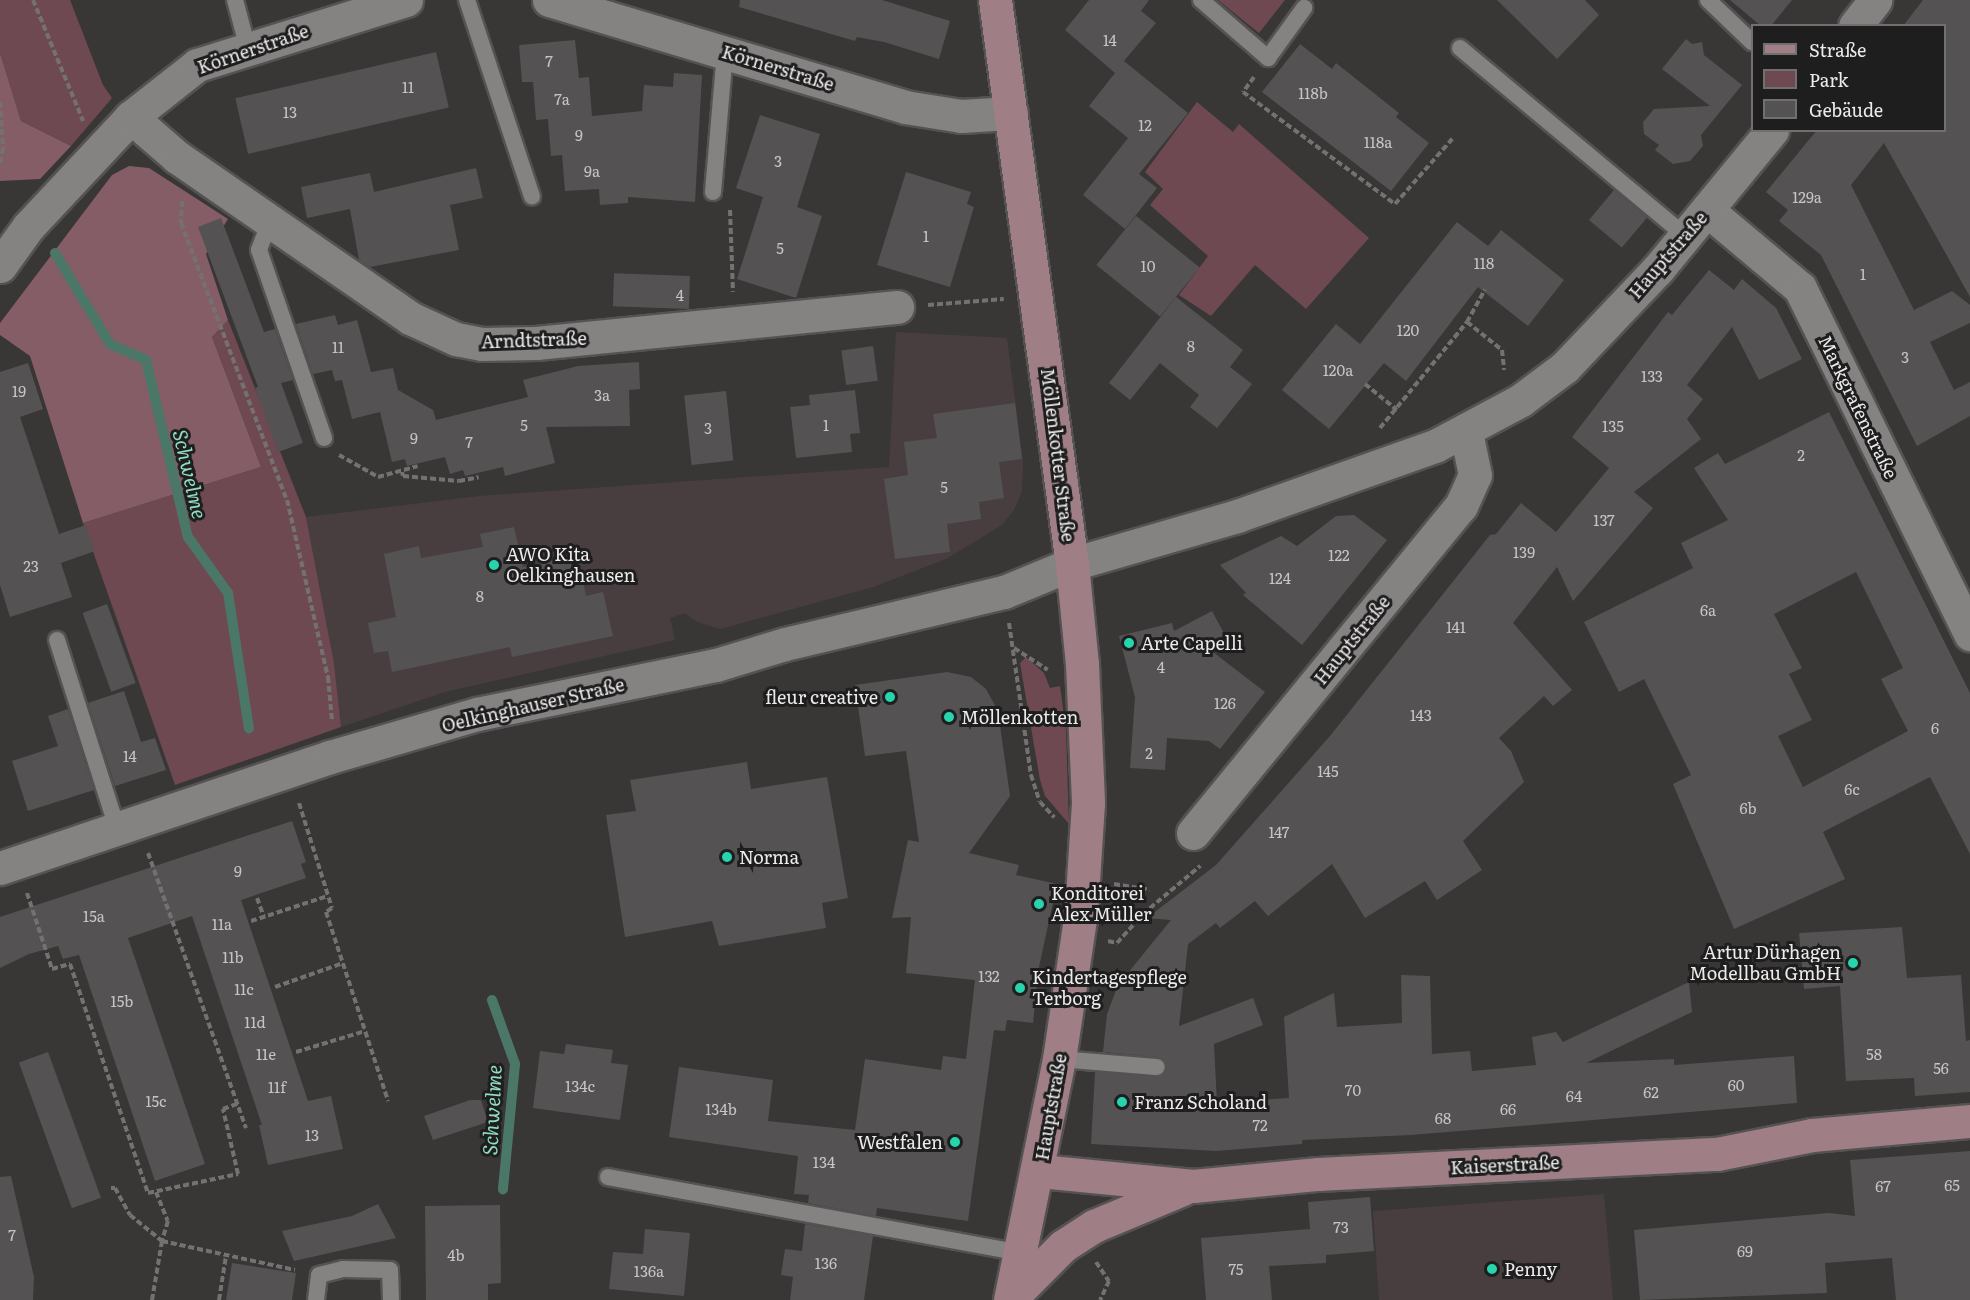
<!DOCTYPE html>
<html>
<head>
<meta charset="utf-8">
<style>
  body { margin:0 }
  #map { position:relative; width:1970px; height:1300px; overflow:hidden; background:#393636; font-family:Literata,serif }
  div>[style] { position:absolute }
  .built>* { inset:0; background:#483e40 }
  .green>* { inset:0; background:#6e4951 }
  .forest>* { inset:0; background:#855d66 }
  .stream>* { height:10px; margin:-5px; padding:0 5px; transform-origin:5px; border-radius:5px; background:#4b7769 }
  .building>* { inset:0; background:#555253; transform-origin:0 0 }
  .path>* { height:4px; margin-top:-2px; transform-origin:0; background:repeating-linear-gradient(90deg,#747172 0 6px,transparent 0 9px) }
  .roads { filter:drop-shadow(2px 0 #555253) drop-shadow(-2px 0 #555253) drop-shadow(0 2px #555253) drop-shadow(0 -2px #555253) }
  .service>* { height:16px; margin:-8px; padding:0 8px; transform-origin:8px; border-radius:8px; background:#858282 }
  .minor>* { height:33px; margin:-16.5px; padding:0 16.5px; transform-origin:16.5px; border-radius:16.5px; background:#858282 }
  .secondary>* { height:33px; margin:-16.5px; padding:0 16.5px; transform-origin:16.5px; border-radius:16.5px; background:#a07e86 }
  .dots>* { width:16px; height:16px; translate:-50% -50%; box-sizing:border-box; border:3px solid #1f1e1e; border-radius:50% }
  span { translate:-50% -50%; white-space:nowrap; text-align:center; line-height:1.15; -webkit-text-stroke:6px #1f1e1e; paint-order:stroke }
  .number-label { font-size:15px; color:#c6c4c5 }
  .number-label span { -webkit-text-stroke-width:0 }
  .street-label { font-size:18px; color:#eceaeb }
  .poi-label { font-size:18px; color:#eceaeb }
  .left { translate:0 -50%; text-align:left }
  .right { translate:-100% -50%; text-align:right }
  .water-label { font-size:20px; color:#90ddc5; font-style:italic }
  .legend { position:absolute; left:1751px; top:24px; width:195px; height:108px; box-sizing:border-box; background:#1f1e1e; border:2px solid #717070; margin:0; padding:8px 10px; list-style:none; font-size:18px; color:#eceaeb }
  .legend li { display:flex; align-items:center; gap:12px; height:30px }
  .legend b { width:30px; border:2px solid #717070 }
</style>
</head>
<body>
<div id="map">
  <div class="built">
    <div style="clip-path:polygon(896px 332px,1007px 338px,1023px 461px,1022px 491px,1014px 510px,1002px 525px,946px 559px,873px 587px,720px 629px,697px 622px,685px 613px,670px 618px,675px 640px,445px 692px,341px 727px,334px 663px,306px 517px,479px 496px,889px 467px)"></div>
    <div style="clip-path:polygon(1604px 1194px,1613px 1300px,1379px 1300px,1373px 1211px)"></div>
  </div>
  <div class="green">
    <div style="clip-path:polygon(0 0,70px 0,103px 85px,112px 98px,71px 146px,21px 121px,0 53px)"></div>
    <div style="clip-path:polygon(1218px 0,1285px 0,1259px 33px)"></div>
    <div style="clip-path:polygon(1197px 102px,1233px 132px,1239px 124px,1369px 238px,1306px 309px,1255px 265px,1211px 316px,1179px 295px,1208px 256px,1150px 205px,1163px 189px,1145px 172px)"></div>
    <div style="clip-path:polygon(228px 320px,306px 517px,334px 663px,341px 727px,175px 785px,83px 523px,261px 467px,212px 337px)"></div>
    <div style="clip-path:polygon(1026px 657px,1044px 673px,1050px 688px,1060px 686px,1066px 730px,1069px 824px,1045px 796px,1040px 780px,1020px 663px)"></div>
  </div>
  <div class="forest">
    <div style="clip-path:polygon(0 53px,21px 121px,71px 146px,40px 179px,0 181px)"></div>
    <div style="clip-path:polygon(129px 166px,149px 168px,228px 219px,206px 254px,228px 320px,212px 337px,261px 467px,83px 523px,30px 356px,0 335px,0 323px,112px 175px)"></div>
  </div>
  <div class="stream">
    <div style="left:55px;top:253px;width:106px;rotate:58.9deg"></div>
    <div style="left:110px;top:344px;width:39px;rotate:24deg"></div>
    <div style="left:146px;top:360px;width:182px;rotate:76.7deg"></div>
    <div style="left:188px;top:537px;width:69px;rotate:54.5deg"></div>
    <div style="left:228px;top:593px;width:137px;rotate:81.2deg"></div>
    <div style="left:492px;top:1000px;width:68px;rotate:70.2deg"></div>
    <div style="left:515px;top:1064px;width:126px;rotate:95.5deg"></div>
  </div>
  <div class="building">
    <div style="clip-path:polygon(740px 0,882px 0,950px 21px,939px 59px,884px 42px,857px 37px,855px 41px,739px 7px)"></div>
    <div style="clip-path:polygon(1089px 0,1149px 0,1141px 11px,1156px 23px,1124px 61px,1188px 113px,1139px 174px,1157px 188px,1125px 229px,1083px 195px,1128px 138px,1089px 106px,1115px 73px,1065px 30px)"></div>
    <div style="clip-path:polygon(1497px 0,1585px 0,1599px 15px,1557px 59px)"></div>
    <div style="clip-path:polygon(1730px 0,1792px 0,1771px 26px,1761px 26px)"></div>
    <div style="clip-path:polygon(1923px 0,1970px 0,1970px 297px,1884px 143px,1851px 185px,1914px 310px,1952px 291px,1970px 305px,1970px 323px,1930px 342px,1954px 390px,1970px 382px,1970px 416px,1917px 446px,1821px 255px,1779px 221px,1788px 210px,1766px 192px,1817px 130px,1944px 130px,1944px 26px,1903px 26px)"></div>
    <div style="clip-path:polygon(1686px 39px,1692px 44px,1702px 42px,1704px 55px,1742px 85px,1701px 135px,1703px 146px,1690px 161px,1673px 164px,1655px 150px,1659px 145px,1644px 134px,1643px 122px,1654px 109px,1710px 106px,1662px 69px)"></div>
    <div style="clip-path:polygon(575px 40px,579px 78px,589px 77px,592px 116px,642px 111px,644px 85px,673px 87px,674px 73px,702px 75px,695px 202px,628px 197px,628px 203px,600px 205px,599px 189px,565px 191px,562px 155px,551px 156px,548px 119px,536px 120px,533px 82px,522px 82px,519px 45px)"></div>
    <div style="clip-path:polygon(1300px 44px,1332px 69px,1336px 63px,1399px 113px,1396px 117px,1429px 143px,1391px 191px,1262px 92px)"></div>
    <div style="left:436px;top:52px;width:57px;height:206px;rotate:77deg"></div>
    <div style="clip-path:polygon(760px 115px,820px 134px,797px 207px,822px 216px,796px 298px,737px 279px,763px 197px,736px 188px)"></div>
    <div style="clip-path:polygon(476px 168px,483px 198px,450px 205px,459px 250px,370px 267px,359px 260px,350px 209px,307px 218px,301px 187px,370px 173px,374px 192px)"></div>
    <div style="clip-path:polygon(906px 172px,971px 192px,967px 204px,974px 207px,950px 287px,877px 265px)"></div>
    <div style="left:1614px;top:190px;width:43px;height:39px;rotate:40deg"></div>
    <div style="left:1136px;top:216px;width:82px;height:63px;rotate:39deg"></div>
    <div style="clip-path:polygon(221px 218px,264px 332px,275px 329px,293px 380px,281px 383px,303px 443px,278px 452px,255px 388px,258px 387px,198px 227px)"></div>
    <div style="clip-path:polygon(1457px 222px,1488px 246px,1501px 230px,1564px 280px,1528px 326px,1478px 287px,1406px 381px,1384px 363px,1329px 429px,1282px 390px,1336px 324px,1360px 344px)"></div>
    <div style="clip-path:polygon(1709px 270px,1734px 290px,1742px 279px,1776px 308px,1802px 359px,1759px 380px,1732px 327px,1687px 385px,1703px 399px,1687px 419px,1701px 439px,1634px 492px,1653px 508px,1573px 601px,1557px 567px,1513px 623px,1572px 690px,1553px 706px,1544px 696px,1499px 738px,1511px 751px,1524px 782px,1463px 841px,1482px 870px,1437px 900px,1425px 881px,1365px 918px,1332px 864px,1268px 916px,1255px 901px,1220px 928px,1216px 923px,1188px 944px,1179px 1026px,1253px 998px,1263px 1025px,1214px 1044px,1217px 1103px,1289px 1098px,1284px 1017px,1334px 993px,1337px 1027px,1402px 1023px,1401px 975px,1430px 976px,1432px 1054px,1470px 1051px,1472px 1071px,1536px 1065px,1532px 1037px,1556px 1032px,1563px 1042px,1689px 982px,1692px 1012px,1586px 1063px,1674px 1059px,1674px 1065px,1794px 1056px,1797px 1103px,1411px 1135px,1302px 1140px,1302px 1144px,1216px 1151px,1091px 1144px,1095px 1072px,1157px 1077px,1167px 1068px,1158px 1057px,1103px 1052px,1107px 1014px,1118px 985px,1171px 920px,1147px 918px,1216px 865px,1330px 736px,1490px 535px,1496px 534px,1521px 503px,1556px 532px,1609px 468px,1572px 437px,1668px 312px,1672px 315px)"></div>
    <div style="left:690px;top:276px;width:33px;height:76px;rotate:92deg"></div>
    <div style="clip-path:polygon(1176px 297px,1243px 350px,1230px 367px,1252px 384px,1217px 428px,1190px 407px,1199px 395px,1160px 363px,1130px 400px,1109px 383px)"></div>
    <div style="clip-path:polygon(335px 315px,338px 325px,357px 320px,371px 372px,393px 368px,398px 390px,433px 410px,436px 420px,528px 397px,523px 380px,578px 366px,639px 362px,640px 389px,629px 390px,630px 426px,546px 427px,555px 463px,505px 476px,503px 467px,465px 476px,463px 470px,450px 474px,445px 457px,407px 466px,405px 459px,392px 462px,380px 412px,352px 419px,342px 380px,335px 381px,332px 370px,313px 374px,296px 324px)"></div>
    <div style="left:873px;top:346px;width:35px;height:32px;rotate:82deg"></div>
    <div style="clip-path:polygon(28px 363px,43px 409px,20px 417px,59px 534px,86px 525px,95px 551px,61px 563px,72px 597px,10px 617px,0 585px,0 372px)"></div>
    <div style="clip-path:polygon(855px 390px,860px 433px,850px 434px,852px 452px,796px 458px,790px 407px,810px 405px,809px 395px)"></div>
    <div style="left:726px;top:391px;width:70px;height:42px;rotate:84deg"></div>
    <div style="clip-path:polygon(1015px 403px,1022px 459px,999px 462px,1004px 498px,979px 502px,981px 519px,947px 524px,950px 552px,895px 559px,884px 479px,908px 475px,904px 442px,937px 438px,933px 414px)"></div>
    <div style="clip-path:polygon(evenodd,1829px 412px,1970px 693px,1970px 854px,1930px 777px,1823px 832px,1845px 879px,1734px 929px,1673px 784px,1691px 775px,1644px 679px,1619px 692px,1584px 622px,1693px 568px,1681px 543px,1728px 520px,1694px 468px,1718px 453px,1725px 464px,1829px 412px,1856px 572px,1903px 668px,1881px 679px,1908px 731px,1803px 787px,1778px 736px,1812px 720px,1789px 674px,1802px 668px,1774px 614px,1856px 572px)"></div>
    <div style="clip-path:polygon(1354px 515px,1387px 540px,1302px 645px,1243px 595px,1246px 593px,1220px 565px,1281px 536px,1297px 546px,1336px 516px)"></div>
    <div style="clip-path:polygon(514px 527px,523px 567px,578px 556px,586px 596px,603px 592px,613px 636px,512px 657px,510px 647px,392px 672px,388px 651px,374px 653px,368px 623px,396px 617px,384px 554px,419px 546px,421px 558px,483px 547px,480px 534px)"></div>
    <div style="left:107px;top:604px;width:84px;height:26px;rotate:70deg"></div>
    <div style="clip-path:polygon(1212px 611px,1225px 635px,1205px 646px,1265px 692px,1220px 749px,1209px 741px,1167px 738px,1165px 770px,1130px 768px,1135px 697px,1119px 636px,1172px 623px,1174px 631px)"></div>
    <div style="clip-path:polygon(947px 672px,971px 677px,986px 689px,998px 711px,1010px 796px,969px 853px,1019px 865px,1016px 875px,1057px 884px,1039px 967px,1033px 1023px,1007px 1020px,1005px 1031px,994px 1030px,968px 1221px,877px 1208px,876px 1216px,808px 1203px,809px 1195px,794px 1194px,798px 1156px,669px 1137px,679px 1067px,773px 1080px,768px 1121px,855px 1130px,865px 1059px,941px 1070px,943px 1056px,966px 1059px,975px 980px,906px 973px,911px 917px,892px 918px,908px 840px,919px 842px,906px 751px,865px 756px,855px 685px)"></div>
    <div style="clip-path:polygon(124px 691px,141px 742px,155px 738px,166px 770px,115px 786px,88px 703px)"></div>
    <div style="clip-path:polygon(68px 709px,94px 790px,28px 811px,12px 761px,58px 746px,48px 716px)"></div>
    <div style="clip-path:polygon(747px 762px,751px 789px,827px 777px,848px 898px,822px 903px,826px 928px,719px 946px,712px 921px,625px 937px,606px 815px,636px 811px,630px 780px)"></div>
    <div style="clip-path:polygon(292px 821px,306px 862px,301px 864px,306px 878px,241px 900px,308px 1101px,331px 1096px,343px 1149px,268px 1165px,259px 1125px,262px 1125px,192px 916px,128px 938px,205px 1164px,155px 1181px,79px 955px,63px 959px,58px 946px,29px 954px,0 968px,0 917px)"></div>
    <div style="clip-path:polygon(1902px 927px,1907px 978px,1961px 975px,1966px 1041px,1970px 1040px,1970px 1092px,1915px 1096px,1914px 1078px,1846px 1081px,1840px 986px,1804px 989px,1799px 933px)"></div>
    <div style="clip-path:polygon(566px 1044px,613px 1050px,611px 1063px,628px 1065px,620px 1120px,533px 1108px,540px 1051px,564px 1054px)"></div>
    <div style="left:48px;top:1052px;width:155px;height:31px;rotate:70deg"></div>
    <div style="clip-path:polygon(470px 1100px,481px 1100px,488px 1122px,433px 1140px,424px 1116px)"></div>
    <div style="clip-path:polygon(1970px 1151px,1970px 1300px,1896px 1300px,1892px 1258px,1825px 1263px,1827px 1293px,1640px 1300px,1634px 1230px,1829px 1213px,1855px 1216px,1850px 1160px)"></div>
    <div style="clip-path:polygon(11px 1176px,34px 1277px,33px 1300px,0 1300px,0 1177px)"></div>
    <div style="clip-path:polygon(1370px 1197px,1374px 1251px,1326px 1255px,1326px 1263px,1269px 1266px,1272px 1300px,1206px 1300px,1201px 1238px,1310px 1229px,1308px 1202px)"></div>
    <div style="clip-path:polygon(378px 1204px,396px 1238px,294px 1261px,282px 1231px,352px 1216px)"></div>
    <div style="clip-path:polygon(500px 1205px,501px 1283px,488px 1284px,488px 1300px,426px 1300px,425px 1206px)"></div>
    <div style="clip-path:polygon(805px 1224px,873px 1236px,864px 1300px,790px 1300px,793px 1277px,781px 1275px,785px 1249px,802px 1251px)"></div>
    <div style="clip-path:polygon(645px 1229px,690px 1233px,684px 1296px,609px 1289px,613px 1252px,643px 1254px)"></div>
    <div style="clip-path:polygon(232px 1263px,296px 1273px,292px 1300px,226px 1300px)"></div>
  </div>
  <div class="path">
    <div style="left:33px;top:0;width:131px;rotate:67.5deg"></div>
    <div style="left:1254px;top:77px;width:19px;rotate:126deg"></div>
    <div style="left:1243px;top:92px;width:189px;rotate:36.4deg"></div>
    <div style="left:1395px;top:204px;width:88px;rotate:-48.7deg"></div>
    <div style="left:0;top:102px;width:46px;rotate:86.3deg"></div>
    <div style="left:3px;top:148px;width:17px;rotate:100deg"></div>
    <div style="left:182px;top:201px;width:22px;rotate:93deg"></div>
    <div style="left:181px;top:223px;width:297px;rotate:69.1deg"></div>
    <div style="left:287px;top:500px;width:182px;rotate:77deg"></div>
    <div style="left:328px;top:677px;width:44px;rotate:84.8deg"></div>
    <div style="left:730px;top:210px;width:82px;rotate:87.9deg"></div>
    <div style="left:928px;top:305px;width:76px;rotate:-4.5deg"></div>
    <div style="left:1467px;top:322px;width:37px;rotate:-61deg"></div>
    <div style="left:1365px;top:384px;width:41px;rotate:39.1deg"></div>
    <div style="left:1380px;top:428px;width:137px;rotate:-50.6deg"></div>
    <div style="left:1467px;top:322px;width:45px;rotate:38.7deg"></div>
    <div style="left:1502px;top:350px;width:20px;rotate:84deg"></div>
    <div style="left:339px;top:455px;width:45px;rotate:29.4deg"></div>
    <div style="left:378px;top:477px;width:41px;rotate:-15.4deg"></div>
    <div style="left:402px;top:472px;width:4px;rotate:76deg"></div>
    <div style="left:403px;top:476px;width:56px;rotate:5.1deg"></div>
    <div style="left:459px;top:481px;width:20px;rotate:-11deg"></div>
    <div style="left:1009px;top:623px;width:154px;rotate:81.8deg"></div>
    <div style="left:1031px;top:775px;width:28px;rotate:72deg"></div>
    <div style="left:1040px;top:802px;width:21px;rotate:47deg"></div>
    <div style="left:1014px;top:648px;width:40px;rotate:32.9deg"></div>
    <div style="left:299px;top:803px;width:110px;rotate:72.6deg"></div>
    <div style="left:332px;top:908px;width:7px;rotate:146deg"></div>
    <div style="left:326px;top:912px;width:199px;rotate:71.8deg"></div>
    <div style="left:148px;top:853px;width:292px;rotate:70.4deg"></div>
    <div style="left:1114px;top:884px;width:36px;rotate:9deg"></div>
    <div style="left:27px;top:893px;width:80px;rotate:71.8deg"></div>
    <div style="left:52px;top:969px;width:19px;rotate:-16deg"></div>
    <div style="left:70px;top:964px;width:242px;rotate:71.2deg"></div>
    <div style="left:148px;top:1193px;width:92px;rotate:-11.9deg"></div>
    <div style="left:238px;top:1174px;width:67px;rotate:-103deg"></div>
    <div style="left:223px;top:1109px;width:15px;rotate:-20deg"></div>
    <div style="left:257px;top:898px;width:20px;rotate:70deg"></div>
    <div style="left:251px;top:921px;width:81px;rotate:-18deg"></div>
    <div style="left:1108px;top:941px;width:9px;rotate:13deg"></div>
    <div style="left:1117px;top:943px;width:39px;rotate:-48deg"></div>
    <div style="left:1143px;top:914px;width:75px;rotate:-40.1deg"></div>
    <div style="left:275px;top:987px;width:72px;rotate:-19.4deg"></div>
    <div style="left:296px;top:1052px;width:72px;rotate:-16.9deg"></div>
    <div style="left:111px;top:1188px;width:4px"></div>
    <div style="left:115px;top:1188px;width:31px;rotate:61deg"></div>
    <div style="left:130px;top:1215px;width:41px;rotate:39.1deg"></div>
    <div style="left:162px;top:1241px;width:60px;rotate:99.6deg"></div>
    <div style="left:156px;top:1192px;width:31px;rotate:68deg"></div>
    <div style="left:168px;top:1221px;width:21px;rotate:107deg"></div>
    <div style="left:162px;top:1241px;width:136px;rotate:12.3deg"></div>
    <div style="left:1096px;top:1262px;width:23px;rotate:56deg"></div>
    <div style="left:1109px;top:1281px;width:21px;rotate:115deg"></div>
    <div style="left:219px;top:1300px;width:45px;rotate:-81deg"></div>
  </div>
  <div class="roads">
    <div class="service">
      <div style="left:235px;top:0;width:51px;rotate:75.1deg"></div>
      <div style="left:467px;top:0;width:207px;rotate:71.7deg"></div>
      <div style="left:1201px;top:0;width:89px;rotate:40.9deg"></div>
      <div style="left:1268px;top:58px;width:62px;rotate:-54.2deg"></div>
      <div style="left:1708px;top:0;width:61px;rotate:43.7deg"></div>
      <div style="left:1460px;top:48px;width:294px;rotate:39.8deg"></div>
      <div style="left:713px;top:192px;width:142px;rotate:-85.1deg"></div>
      <div style="left:270px;top:221px;width:31px;rotate:111deg"></div>
      <div style="left:259px;top:250px;width:199px;rotate:70.9deg"></div>
      <div style="left:57px;top:640px;width:197px;rotate:72.3deg"></div>
      <div style="left:1059px;top:1059px;width:98px;rotate:4.7deg"></div>
      <div style="left:608px;top:1177px;width:420px;rotate:10.4deg"></div>
      <div style="left:316px;top:1300px;width:25px;rotate:-83deg"></div>
      <div style="left:319px;top:1275px;width:25px;rotate:-14deg"></div>
      <div style="left:343px;top:1269px;width:47px;rotate:1.2deg"></div>
      <div style="left:390px;top:1270px;width:30px;rotate:88deg"></div>
    </div>
    <div class="minor">
      <div style="left:549px;top:0;width:372px;rotate:16.7deg"></div>
      <div style="left:905px;top:107px;width:57px;rotate:9.1deg"></div>
      <div style="left:961px;top:116px;width:50px;rotate:-3.4deg"></div>
      <div style="left:1855px;top:26px;width:33px;rotate:-52deg"></div>
      <div style="left:131px;top:117px;width:61px;rotate:41deg"></div>
      <div style="left:177px;top:157px;width:283px;rotate:34.6deg"></div>
      <div style="left:410px;top:318px;width:51px;rotate:24.5deg"></div>
      <div style="left:456px;top:339px;width:25px;rotate:11deg"></div>
      <div style="left:481px;top:344px;width:55px;rotate:-1deg"></div>
      <div style="left:536px;top:343px;width:363px;rotate:-5.7deg"></div>
      <div style="left:1707px;top:210px;width:121px;rotate:40deg"></div>
      <div style="left:1800px;top:288px;width:386px;rotate:63.8deg"></div>
      <div style="left:0;top:266px;width:48px;rotate:-54.3deg"></div>
      <div style="left:28px;top:227px;width:151px;rotate:-46.9deg"></div>
      <div style="left:131px;top:117px;width:84px;rotate:-38.2deg"></div>
      <div style="left:197px;top:65px;width:219px;rotate:-17.3deg"></div>
      <div style="left:1193px;top:833px;width:423px;rotate:-50.7deg"></div>
      <div style="left:1461px;top:506px;width:34px;rotate:-66deg"></div>
      <div style="left:1475px;top:475px;width:44px;rotate:-101.8deg"></div>
      <div style="left:0;top:868px;width:348px;rotate:-18.6deg"></div>
      <div style="left:330px;top:757px;width:153px;rotate:-16.3deg"></div>
      <div style="left:477px;top:714px;width:244px;rotate:-11.6deg"></div>
      <div style="left:716px;top:665px;width:72px;rotate:-16.9deg"></div>
      <div style="left:785px;top:644px;width:225px;rotate:-13.4deg"></div>
      <div style="left:1004px;top:592px;width:74px;rotate:-22.4deg"></div>
      <div style="left:1072px;top:564px;width:172px;rotate:-16.2deg"></div>
      <div style="left:1237px;top:516px;width:210px;rotate:-19.5deg"></div>
      <div style="left:1435px;top:446px;width:98px;rotate:-28.1deg"></div>
      <div style="left:1521px;top:400px;width:55px;rotate:-36.9deg"></div>
      <div style="left:1565px;top:367px;width:135px;rotate:-46.5deg"></div>
      <div style="left:1658px;top:269px;width:180px;rotate:-50.6deg"></div>
    </div>
    <div class="secondary">
      <div style="left:995px;top:0;width:569px;rotate:82.23deg"></div>
      <div style="left:1072px;top:564px;width:100px;rotate:84.3deg"></div>
      <div style="left:1082px;top:664px;width:139px;rotate:87.5deg"></div>
      <div style="left:1088px;top:803px;width:109px;rotate:93.7deg"></div>
      <div style="left:1081px;top:912px;width:149px;rotate:98.5deg"></div>
      <div style="left:1059px;top:1059px;width:246px;rotate:101.5deg"></div>
      <div style="left:1040px;top:1171px;width:154px;rotate:5.6deg"></div>
      <div style="left:1193px;top:1186px;width:126px;rotate:-5.5deg"></div>
      <div style="left:1318px;top:1174px;width:400px;rotate:-2.9deg"></div>
      <div style="left:1717px;top:1154px;width:97px;rotate:-11.3deg"></div>
      <div style="left:1812px;top:1135px;width:159px;rotate:-5.1deg"></div>
      <div style="left:1011px;top:1298px;width:74px;rotate:-45deg"></div>
      <div style="left:1063px;top:1246px;width:37px;rotate:-33deg"></div>
      <div style="left:1094px;top:1226px;width:96px;rotate:-22.6deg"></div>
    </div>
  </div>
  <div class="dots">
    <div style="left:494px;top:565px;background:#26d5ae"></div>
    <div style="left:1129px;top:643px;background:#26d5ae"></div>
    <div style="left:890px;top:697px;background:#26d5ae"></div>
    <div style="left:949px;top:717px;background:#26d5ae"></div>
    <div style="left:727px;top:857px;background:#26d5ae"></div>
    <div style="left:1039px;top:904px;background:#26d5ae"></div>
    <div style="left:1853px;top:963px;background:#26d5ae"></div>
    <div style="left:1020px;top:988px;background:#26d5ae"></div>
    <div style="left:1122px;top:1102px;background:#26d5ae"></div>
    <div style="left:955px;top:1142px;background:#26d5ae"></div>
    <div style="left:1492px;top:1269px;background:#26d5ae"></div>
  </div>
  <div class="number-label">
    <span style="left:1110px;top:40px">14</span>
    <span style="left:549px;top:61px">7</span>
    <span style="left:408px;top:87px">11</span>
    <span style="left:1313px;top:93px">118b</span>
    <span style="left:562px;top:99px">7a</span>
    <span style="left:290px;top:112px">13</span>
    <span style="left:1145px;top:125px">12</span>
    <span style="left:579px;top:135px">9</span>
    <span style="left:1378px;top:142px">118a</span>
    <span style="left:778px;top:161px">3</span>
    <span style="left:592px;top:171px">9a</span>
    <span style="left:1807px;top:197px">129a</span>
    <span style="left:926px;top:236px">1</span>
    <span style="left:780px;top:248px">5</span>
    <span style="left:1484px;top:263px">118</span>
    <span style="left:1148px;top:266px">10</span>
    <span style="left:1863px;top:274px">1</span>
    <span style="left:680px;top:295px">4</span>
    <span style="left:1408px;top:330px">120</span>
    <span style="left:1191px;top:346px">8</span>
    <span style="left:338px;top:347px">11</span>
    <span style="left:1905px;top:357px">3</span>
    <span style="left:1338px;top:370px">120a</span>
    <span style="left:1652px;top:376px">133</span>
    <span style="left:19px;top:391px">19</span>
    <span style="left:602px;top:395px">3a</span>
    <span style="left:524px;top:425px">5</span>
    <span style="left:826px;top:425px">1</span>
    <span style="left:1613px;top:426px">135</span>
    <span style="left:708px;top:428px">3</span>
    <span style="left:414px;top:438px">9</span>
    <span style="left:469px;top:442px">7</span>
    <span style="left:1801px;top:455px">2</span>
    <span style="left:944px;top:487px">5</span>
    <span style="left:1604px;top:520px">137</span>
    <span style="left:1524px;top:552px">139</span>
    <span style="left:1339px;top:555px">122</span>
    <span style="left:31px;top:566px">23</span>
    <span style="left:1280px;top:578px">124</span>
    <span style="left:480px;top:596px">8</span>
    <span style="left:1708px;top:610px">6a</span>
    <span style="left:1456px;top:627px">141</span>
    <span style="left:1161px;top:667px">4</span>
    <span style="left:1225px;top:703px">126</span>
    <span style="left:1421px;top:715px">143</span>
    <span style="left:1935px;top:728px">6</span>
    <span style="left:1149px;top:753px">2</span>
    <span style="left:130px;top:756px">14</span>
    <span style="left:1328px;top:771px">145</span>
    <span style="left:1852px;top:789px">6c</span>
    <span style="left:1748px;top:808px">6b</span>
    <span style="left:1279px;top:832px">147</span>
    <span style="left:238px;top:871px">9</span>
    <span style="left:94px;top:916px">15a</span>
    <span style="left:222px;top:924px">11a</span>
    <span style="left:233px;top:957px">11b</span>
    <span style="left:989px;top:976px">132</span>
    <span style="left:244px;top:989px">11c</span>
    <span style="left:122px;top:1001px">15b</span>
    <span style="left:255px;top:1022px">11d</span>
    <span style="left:266px;top:1054px">11e</span>
    <span style="left:1874px;top:1054px">58</span>
    <span style="left:1941px;top:1068px">56</span>
    <span style="left:1736px;top:1085px">60</span>
    <span style="left:580px;top:1086px">134c</span>
    <span style="left:277px;top:1087px">11f</span>
    <span style="left:1353px;top:1090px">70</span>
    <span style="left:1651px;top:1092px">62</span>
    <span style="left:1574px;top:1096px">64</span>
    <span style="left:156px;top:1101px">15c</span>
    <span style="left:721px;top:1109px">134b</span>
    <span style="left:1508px;top:1109px">66</span>
    <span style="left:1443px;top:1118px">68</span>
    <span style="left:1260px;top:1125px">72</span>
    <span style="left:312px;top:1135px">13</span>
    <span style="left:824px;top:1162px">134</span>
    <span style="left:1952px;top:1185px">65</span>
    <span style="left:1883px;top:1186px">67</span>
    <span style="left:1341px;top:1227px">73</span>
    <span style="left:12px;top:1235px">7</span>
    <span style="left:1745px;top:1251px">69</span>
    <span style="left:456px;top:1255px">4b</span>
    <span style="left:826px;top:1263px">136</span>
    <span style="left:1236px;top:1269px">75</span>
    <span style="left:649px;top:1271px">136a</span>
  </div>
  <div class="street-label">
    <span style="left:253px;top:49px;rotate:-19deg">Körnerstraße</span>
    <span style="left:778px;top:68px;rotate:17deg">Körnerstraße</span>
    <span style="left:1668px;top:255px;rotate:-49deg">Hauptstraße</span>
    <span style="left:534px;top:340px;rotate:-2deg">Arndtstraße</span>
    <span style="left:1858px;top:407px;rotate:64deg">Markgrafenstraße</span>
    <span style="left:1058px;top:455px;rotate:83deg">Möllenkotter Straße</span>
    <span style="left:1352px;top:640px;rotate:-51deg">Hauptstraße</span>
    <span style="left:533px;top:705px;rotate:-13deg">Oelkinghauser Straße</span>
    <span style="left:1051px;top:1107px;rotate:-80deg">Hauptstraße</span>
    <span style="left:1505px;top:1165px;rotate:-3deg">Kaiserstraße</span>
  </div>
  <div class="poi-label">
    <span class="left" style="left:506px;top:565px">AWO Kita<br>Oelkinghausen</span>
    <span class="left" style="left:1141px;top:643px">Arte Capelli</span>
    <span class="right" style="left:878px;top:697px">fleur creative</span>
    <span class="left" style="left:961px;top:717px">Möllenkotten</span>
    <span class="left" style="left:739px;top:857px">Norma</span>
    <span class="left" style="left:1051px;top:904px">Konditorei<br>Alex Müller</span>
    <span class="right" style="left:1841px;top:963px">Artur Dürhagen<br>Modellbau GmbH</span>
    <span class="left" style="left:1032px;top:988px">Kindertagespflege<br>Terborg</span>
    <span class="left" style="left:1134px;top:1102px">Franz Scholand</span>
    <span class="right" style="left:943px;top:1142px">Westfalen</span>
    <span class="left" style="left:1504px;top:1269px">Penny</span>
  </div>
  <div class="water-label">
    <span style="left:191px;top:474px;rotate:77deg">Schwelme</span>
    <span style="left:491px;top:1110px;rotate:-87deg">Schwelme</span>
  </div>
  <ul class="legend">
  <li><b style="height:8px;background:#a07e86"></b>Straße</li>
  <li><b style="height:16px;background:#6e4951"></b>Park</li>
  <li><b style="height:16px;background:#555253"></b>Gebäude</li>
  </ul>
</div>
</body>
</html>
